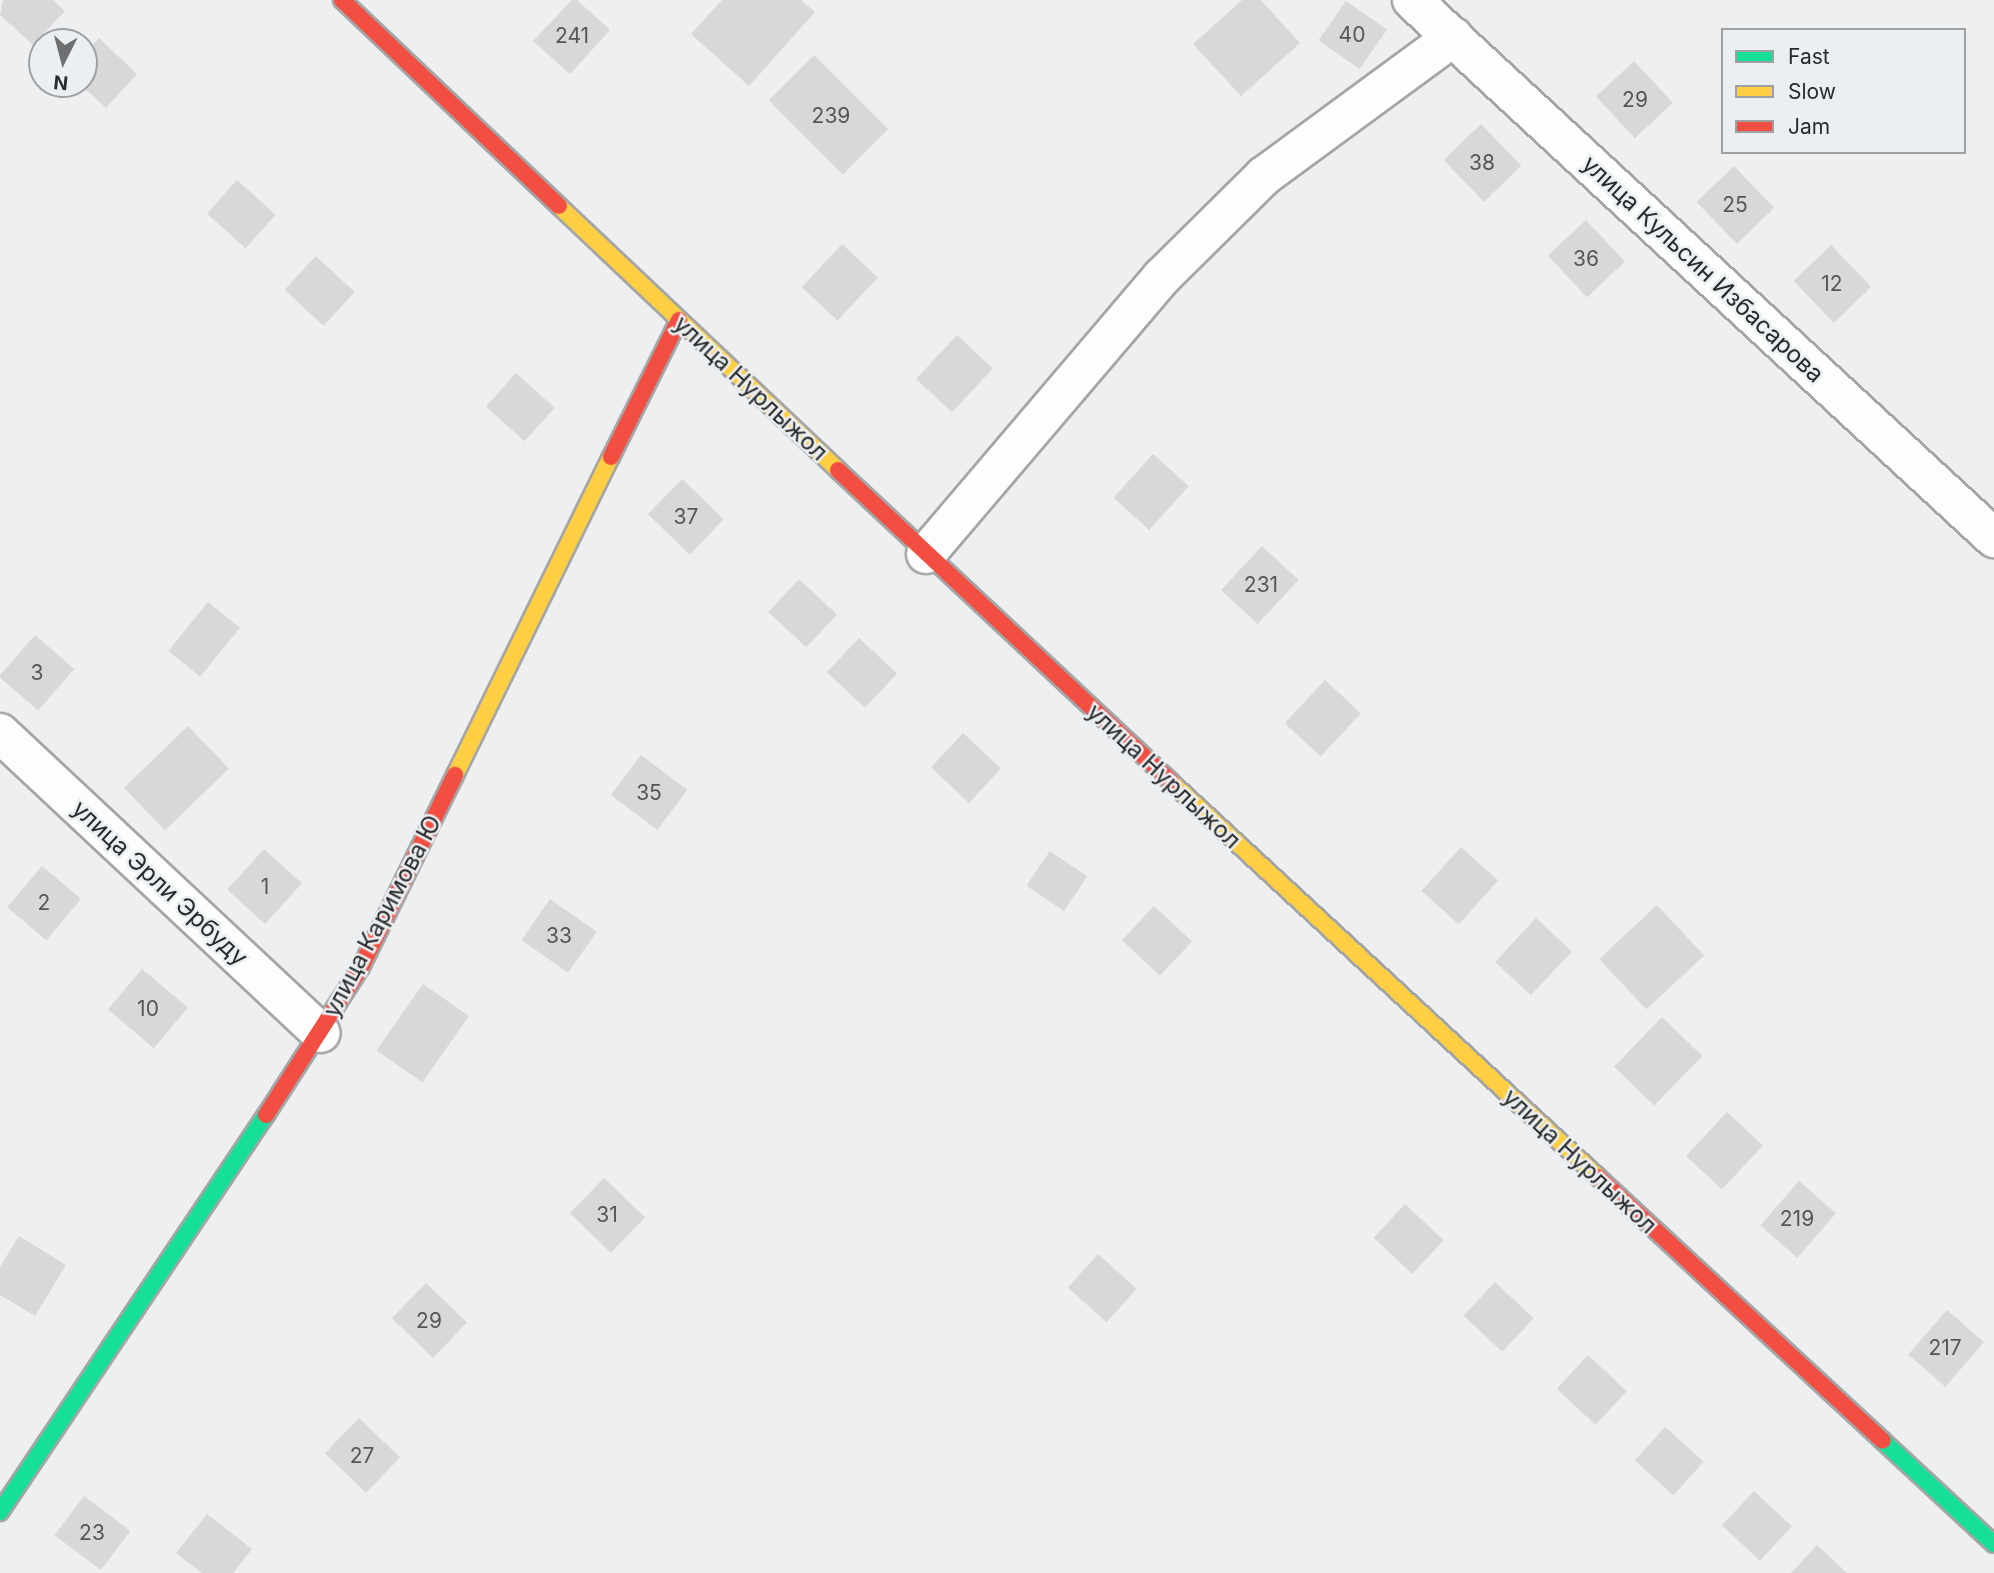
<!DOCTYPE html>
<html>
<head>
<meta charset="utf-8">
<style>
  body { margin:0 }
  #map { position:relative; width:1994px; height:1573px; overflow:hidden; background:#edeff1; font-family:Inter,sans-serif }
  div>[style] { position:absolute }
  .building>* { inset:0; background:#d7d8da; transform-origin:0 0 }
  .roads { filter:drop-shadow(2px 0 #a4a5a6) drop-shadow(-2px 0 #a4a5a6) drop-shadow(0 2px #a4a5a6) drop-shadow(0 -2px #a4a5a6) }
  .street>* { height:38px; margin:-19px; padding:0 19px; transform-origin:19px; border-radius:19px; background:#fcfdfd }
  .fast>* { height:16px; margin:-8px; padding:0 8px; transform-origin:8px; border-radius:8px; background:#16e098 }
  .slow>* { height:16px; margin:-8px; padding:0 8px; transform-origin:8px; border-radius:8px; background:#ffcf43 }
  .jam>* { height:16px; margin:-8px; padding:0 8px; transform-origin:8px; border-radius:8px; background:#f24e42 }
  span { translate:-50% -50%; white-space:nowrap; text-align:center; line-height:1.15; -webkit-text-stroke:5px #eceff2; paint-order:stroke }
  .number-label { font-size:21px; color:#565658 }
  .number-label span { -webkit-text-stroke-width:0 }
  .street-label { font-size:24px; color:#292a2b }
  .legend { position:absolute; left:1721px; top:28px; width:245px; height:126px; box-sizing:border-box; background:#eceff2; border:2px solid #9ea0a2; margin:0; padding:9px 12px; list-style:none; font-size:21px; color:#292a2b }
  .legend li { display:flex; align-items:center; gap:14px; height:35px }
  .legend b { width:35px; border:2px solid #9ea0a2 }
  .north { position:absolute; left:28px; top:28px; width:70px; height:70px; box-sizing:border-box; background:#eceff2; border:2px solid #9ea0a2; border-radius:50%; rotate:186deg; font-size:19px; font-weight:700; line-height:28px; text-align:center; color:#292a2b }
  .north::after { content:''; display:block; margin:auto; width:24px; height:32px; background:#6e6f70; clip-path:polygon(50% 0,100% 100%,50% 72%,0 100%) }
</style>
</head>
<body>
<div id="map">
  <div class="building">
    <div style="clip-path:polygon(3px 0,53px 0,65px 11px,33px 45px,0 15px)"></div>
    <div style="clip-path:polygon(572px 0,577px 0,610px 30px,570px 74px,533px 41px)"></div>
    <div style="clip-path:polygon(722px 0,801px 0,815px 12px,749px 86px,691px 34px)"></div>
    <div style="clip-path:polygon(1242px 0,1261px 0,1300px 43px,1241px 96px,1193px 44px)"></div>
    <div style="left:1346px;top:1px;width:50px;height:48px;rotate:35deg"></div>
    <div style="clip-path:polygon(99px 38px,137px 74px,106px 108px,80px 84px,84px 84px,84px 54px)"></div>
    <div style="left:814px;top:55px;width:105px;height:64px;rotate:45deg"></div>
    <div style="left:1634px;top:61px;width:57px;height:52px;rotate:47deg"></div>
    <div style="left:1481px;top:124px;width:58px;height:52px;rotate:46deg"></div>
    <div style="left:1734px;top:166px;width:58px;height:52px;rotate:46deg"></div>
    <div style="left:237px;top:180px;width:52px;height:45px;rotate:42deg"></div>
    <div style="left:1586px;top:220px;width:57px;height:52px;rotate:47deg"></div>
    <div style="left:842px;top:244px;width:49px;height:59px;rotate:43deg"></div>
    <div style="left:1831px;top:245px;width:58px;height:52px;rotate:46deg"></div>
    <div style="left:316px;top:256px;width:53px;height:46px;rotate:43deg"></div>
    <div style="left:957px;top:335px;width:49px;height:60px;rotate:43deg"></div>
    <div style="left:516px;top:373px;width:52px;height:45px;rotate:42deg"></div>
    <div style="left:1153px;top:454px;width:48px;height:59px;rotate:42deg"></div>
    <div style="left:682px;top:479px;width:58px;height:49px;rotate:44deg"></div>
    <div style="left:1262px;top:546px;width:50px;height:60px;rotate:43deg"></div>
    <div style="left:799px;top:579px;width:52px;height:45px;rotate:43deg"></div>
    <div style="left:208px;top:602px;width:41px;height:63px;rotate:39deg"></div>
    <div style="left:35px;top:635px;width:52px;height:55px;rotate:41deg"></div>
    <div style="left:859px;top:638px;width:52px;height:47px;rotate:43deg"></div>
    <div style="left:1325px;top:680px;width:49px;height:59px;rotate:43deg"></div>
    <div style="left:188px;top:726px;width:59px;height:89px;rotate:46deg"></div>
    <div style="left:963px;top:733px;width:52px;height:47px;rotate:43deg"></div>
    <div style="left:641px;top:755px;width:58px;height:50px;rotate:37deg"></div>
    <div style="left:1461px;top:847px;width:50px;height:59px;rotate:42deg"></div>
    <div style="left:264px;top:849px;width:51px;height:55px;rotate:42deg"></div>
    <div style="left:1050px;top:851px;width:45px;height:42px;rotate:34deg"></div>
    <div style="left:42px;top:866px;width:51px;height:54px;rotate:40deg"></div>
    <div style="left:550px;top:899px;width:57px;height:50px;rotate:35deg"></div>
    <div style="left:1657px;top:905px;width:69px;height:79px;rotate:47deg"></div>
    <div style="left:1154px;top:906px;width:52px;height:47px;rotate:43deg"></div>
    <div style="left:1536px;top:918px;width:49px;height:60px;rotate:43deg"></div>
    <div style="left:142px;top:969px;width:60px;height:53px;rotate:40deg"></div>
    <div style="left:423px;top:984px;width:56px;height:81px;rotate:35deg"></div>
    <div style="left:1662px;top:1017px;width:56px;height:69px;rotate:44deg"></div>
    <div style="left:1727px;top:1112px;width:49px;height:60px;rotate:43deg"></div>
    <div style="left:604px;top:1178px;width:57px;height:49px;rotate:44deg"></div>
    <div style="left:1799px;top:1181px;width:49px;height:59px;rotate:41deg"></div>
    <div style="left:1405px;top:1204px;width:53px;height:46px;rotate:43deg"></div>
    <div style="clip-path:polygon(19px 1236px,66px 1265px,35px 1316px,0 1295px,0 1267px)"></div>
    <div style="left:1098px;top:1254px;width:52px;height:45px;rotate:42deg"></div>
    <div style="left:1495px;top:1282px;width:53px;height:46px;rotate:43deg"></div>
    <div style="left:426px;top:1283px;width:57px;height:49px;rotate:44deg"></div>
    <div style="left:1947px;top:1310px;width:49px;height:59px;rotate:41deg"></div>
    <div style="left:1588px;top:1355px;width:53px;height:46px;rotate:43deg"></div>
    <div style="left:359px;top:1418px;width:57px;height:49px;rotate:44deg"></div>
    <div style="left:1665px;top:1427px;width:52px;height:45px;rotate:42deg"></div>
    <div style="left:1754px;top:1491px;width:52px;height:47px;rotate:43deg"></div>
    <div style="left:84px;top:1496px;width:58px;height:49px;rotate:37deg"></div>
    <div style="clip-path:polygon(207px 1514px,252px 1549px,233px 1573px,202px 1573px,176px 1553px)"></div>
    <div style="clip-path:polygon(1817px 1545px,1847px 1573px,1791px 1573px)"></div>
  </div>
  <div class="roads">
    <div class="street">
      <div style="left:1412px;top:0;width:793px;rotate:42.75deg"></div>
      <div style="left:926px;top:554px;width:364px;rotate:-49.6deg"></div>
      <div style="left:1162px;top:277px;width:144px;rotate:-44.7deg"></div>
      <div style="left:1264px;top:176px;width:235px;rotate:-36.3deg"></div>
      <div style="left:0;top:733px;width:439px;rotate:43.1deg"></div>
    </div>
    <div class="fast">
      <div style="left:1883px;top:1441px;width:151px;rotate:42.9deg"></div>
      <div style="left:0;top:1512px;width:478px;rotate:-56.2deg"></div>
    </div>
    <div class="slow">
      <div style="left:559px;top:206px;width:384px;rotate:43.4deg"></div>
      <div style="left:455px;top:775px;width:354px;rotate:-63.9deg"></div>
      <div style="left:1171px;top:782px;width:582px;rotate:42.77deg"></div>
    </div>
    <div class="jam">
      <div style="left:342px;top:0;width:299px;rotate:43.5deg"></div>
      <div style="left:611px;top:457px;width:153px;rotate:-63.6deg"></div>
      <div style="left:838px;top:470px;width:456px;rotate:43.1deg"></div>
      <div style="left:266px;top:1115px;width:176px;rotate:-57.3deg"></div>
      <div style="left:361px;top:967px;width:214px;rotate:-63.9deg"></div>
      <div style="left:1598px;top:1177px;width:388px;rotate:42.8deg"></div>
    </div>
  </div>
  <div class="number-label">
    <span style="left:1352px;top:35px">40</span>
    <span style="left:572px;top:36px">241</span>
    <span style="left:1635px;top:100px">29</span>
    <span style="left:831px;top:116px">239</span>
    <span style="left:1482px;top:163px">38</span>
    <span style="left:1735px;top:205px">25</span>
    <span style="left:1586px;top:259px">36</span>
    <span style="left:1832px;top:284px">12</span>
    <span style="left:686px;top:517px">37</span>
    <span style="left:1261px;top:585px">231</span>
    <span style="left:37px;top:673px">3</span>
    <span style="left:649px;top:793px">35</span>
    <span style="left:265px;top:887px">1</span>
    <span style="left:44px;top:903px">2</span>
    <span style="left:559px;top:936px">33</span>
    <span style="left:148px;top:1009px">10</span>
    <span style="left:607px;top:1215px">31</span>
    <span style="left:1797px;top:1219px">219</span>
    <span style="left:429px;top:1321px">29</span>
    <span style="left:1945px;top:1348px">217</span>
    <span style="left:362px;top:1456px">27</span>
    <span style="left:92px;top:1533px">23</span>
  </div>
  <div class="street-label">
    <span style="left:1703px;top:269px;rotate:43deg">улица Кульсин Избасарова</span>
    <span style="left:751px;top:388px;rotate:43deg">улица Нурлыжол</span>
    <span style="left:1164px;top:776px;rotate:43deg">улица Нурлыжол</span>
    <span style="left:160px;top:883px;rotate:43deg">улица Эрли Эрбуду</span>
    <span style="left:382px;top:916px;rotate:-62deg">улица Каримова Ю</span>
    <span style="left:1580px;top:1161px;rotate:43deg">улица Нурлыжол</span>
  </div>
  <ul class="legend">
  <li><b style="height:9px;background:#16e098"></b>Fast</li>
  <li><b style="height:9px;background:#ffcf43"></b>Slow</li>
  <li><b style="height:9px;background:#f24e42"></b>Jam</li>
  </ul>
  <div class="north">N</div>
</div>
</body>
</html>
